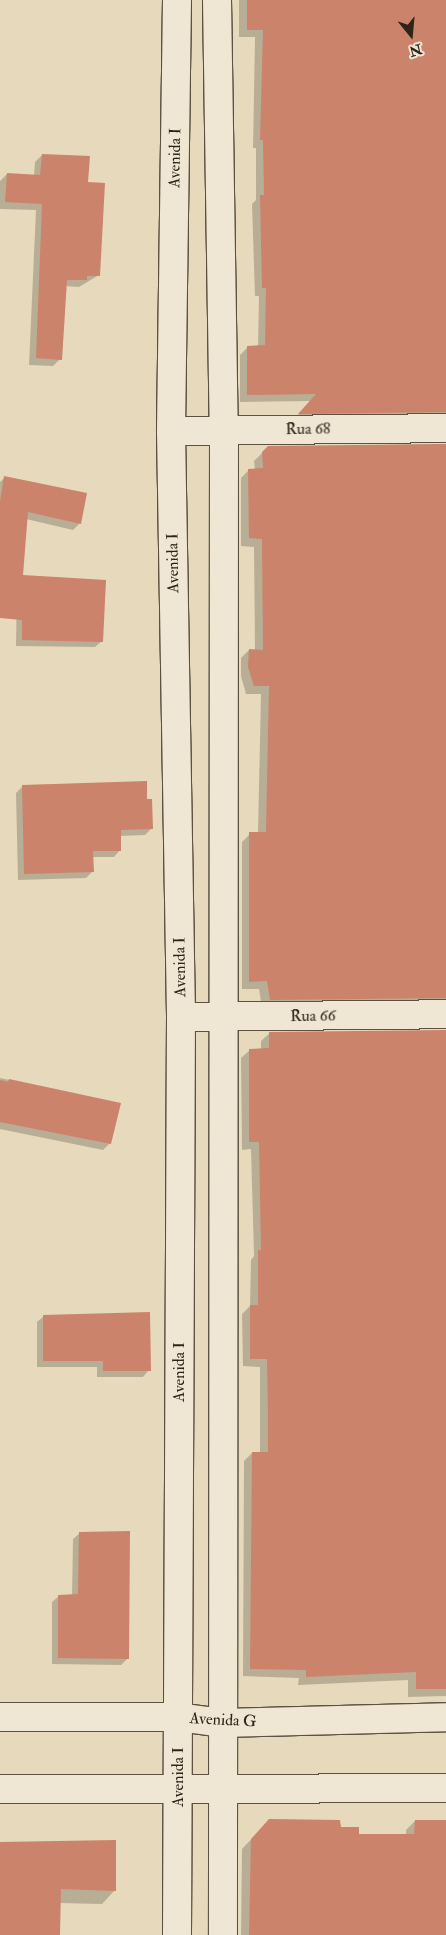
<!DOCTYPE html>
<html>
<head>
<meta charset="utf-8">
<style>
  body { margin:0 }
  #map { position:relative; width:446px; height:1935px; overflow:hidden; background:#e7d9bb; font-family:"IM FELL Double Pica",serif }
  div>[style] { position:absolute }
  .shadow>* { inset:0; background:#0003 }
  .building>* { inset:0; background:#cb836b }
  .roads { filter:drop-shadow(1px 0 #5c5142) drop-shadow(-1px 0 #5c5142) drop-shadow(0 1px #5c5142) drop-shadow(0 -1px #5c5142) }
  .street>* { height:28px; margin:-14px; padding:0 14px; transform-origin:14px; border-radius:14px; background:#efe6d3 }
  .secondary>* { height:28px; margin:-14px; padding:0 14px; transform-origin:14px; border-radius:14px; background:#efe6d3 }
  span { translate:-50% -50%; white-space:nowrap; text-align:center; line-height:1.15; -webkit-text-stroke:4px #efe6d3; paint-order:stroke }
  .street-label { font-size:16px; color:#2e241a }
  .north { position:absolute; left:386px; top:10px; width:50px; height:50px; -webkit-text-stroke:4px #efe6d3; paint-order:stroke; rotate:163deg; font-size:14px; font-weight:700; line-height:20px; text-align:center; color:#2e241a }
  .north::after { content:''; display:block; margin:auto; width:18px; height:22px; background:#2e241a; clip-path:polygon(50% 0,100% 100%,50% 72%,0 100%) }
</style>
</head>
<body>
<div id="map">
  <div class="shadow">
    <div style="clip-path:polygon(239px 0,446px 0,446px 420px,292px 422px,311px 401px,240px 402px,240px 355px,248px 347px,258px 347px,259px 296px,255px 296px,252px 204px,256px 200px,256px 148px,253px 148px,255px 37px,239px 37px)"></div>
    <div style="clip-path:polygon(42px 155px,99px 275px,79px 287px,65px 286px,60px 359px,53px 366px,29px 365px,36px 210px,0 209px,0 181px,7px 174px,34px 176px,35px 162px)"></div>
    <div style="clip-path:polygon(446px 444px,446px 1003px,262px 1008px,259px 989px,242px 989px,242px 842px,250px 834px,258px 833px,261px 694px,246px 694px,241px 676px,241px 658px,249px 650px,255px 650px,254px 547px,241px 546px,241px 478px,249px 470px,255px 470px,254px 461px,268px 447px)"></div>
    <div style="clip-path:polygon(5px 477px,80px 523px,73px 530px,26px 519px,0 558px,0 482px)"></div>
    <div style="clip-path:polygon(17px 583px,102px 641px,95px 647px,16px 646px)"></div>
    <div style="clip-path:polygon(23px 786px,146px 801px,152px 828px,145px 835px,120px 836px,120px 850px,114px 857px,92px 857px,92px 872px,86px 878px,18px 880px,16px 793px)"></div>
    <div style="clip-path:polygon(270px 1033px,446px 1046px,446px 1696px,408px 1697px,408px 1680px,298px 1685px,299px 1678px,243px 1676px,244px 1461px,252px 1453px,260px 1453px,260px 1367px,243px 1366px,242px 1314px,250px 1306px,251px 1260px,254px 1256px,251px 1149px,242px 1150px,241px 1058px,250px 1050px,261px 1050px,261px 1041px)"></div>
    <div style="clip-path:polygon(0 1078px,120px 1104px,110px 1143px,103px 1150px,0 1129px)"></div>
    <div style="clip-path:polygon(44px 1316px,149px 1370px,143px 1377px,97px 1377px,97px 1367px,37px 1367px,37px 1322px)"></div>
    <div style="clip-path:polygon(80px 1533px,128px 1658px,121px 1665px,52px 1664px,52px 1602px,59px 1596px,72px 1596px,73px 1539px)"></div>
    <div style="clip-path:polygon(415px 1821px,446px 1821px,446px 1935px,241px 1935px,242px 1849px,260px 1830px,339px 1828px,358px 1835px,406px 1835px,406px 1830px)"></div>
    <div style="clip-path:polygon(0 1843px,115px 1890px,102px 1904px,59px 1903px,59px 1935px,0 1935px)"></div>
  </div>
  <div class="building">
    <div style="clip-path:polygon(247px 0,446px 0,446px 412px,298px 414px,316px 394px,247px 395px,247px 346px,265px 345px,266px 288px,262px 288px,260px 195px,264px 195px,263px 140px,260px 140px,263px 30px,247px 30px)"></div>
    <div style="clip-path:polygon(42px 154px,90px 156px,88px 182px,105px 183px,100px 276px,87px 276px,87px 280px,67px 280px,62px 360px,36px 358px,42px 204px,5px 202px,7px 173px,40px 175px)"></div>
    <div style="clip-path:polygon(446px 444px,446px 998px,270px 1000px,267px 981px,249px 982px,249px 832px,266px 832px,269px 686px,254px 686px,248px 667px,249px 649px,263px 650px,262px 539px,249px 538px,248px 469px,263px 468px,262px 452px,268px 446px)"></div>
    <div style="clip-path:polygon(4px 476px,87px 493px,81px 524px,28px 512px,23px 575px,106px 580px,103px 642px,22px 640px,22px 620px,0 618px,0 502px)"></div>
    <div style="clip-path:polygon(147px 781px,147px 799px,152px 799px,153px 829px,121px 830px,121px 851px,93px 851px,94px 872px,24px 874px,22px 785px)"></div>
    <div style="clip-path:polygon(446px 1030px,446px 1689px,416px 1689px,416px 1672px,306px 1677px,306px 1670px,250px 1669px,252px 1452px,268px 1452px,268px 1415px,267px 1359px,250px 1359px,250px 1305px,258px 1305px,258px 1250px,261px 1250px,259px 1142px,249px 1142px,249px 1049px,269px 1048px,269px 1032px)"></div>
    <div style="clip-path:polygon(9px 1079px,121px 1103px,111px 1144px,0 1122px,0 1080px,8px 1082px)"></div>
    <div style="clip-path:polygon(150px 1312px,151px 1371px,103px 1371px,103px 1361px,43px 1361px,43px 1315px)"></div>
    <div style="clip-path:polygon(130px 1531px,129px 1659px,58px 1658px,58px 1595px,78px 1594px,79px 1532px)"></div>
    <div style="clip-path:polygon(269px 1819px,340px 1820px,341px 1827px,359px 1827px,359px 1834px,414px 1834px,415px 1820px,446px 1820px,446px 1935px,249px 1935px,251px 1839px)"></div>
    <div style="clip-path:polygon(116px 1840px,116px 1891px,61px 1889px,60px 1935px,0 1935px,0 1842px)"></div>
  </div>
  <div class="roads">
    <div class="street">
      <div style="left:171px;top:431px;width:275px;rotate:-0.6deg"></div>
      <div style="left:181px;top:1017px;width:265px;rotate:-0.6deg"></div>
      <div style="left:0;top:1717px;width:178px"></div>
      <div style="left:0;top:1789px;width:178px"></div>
    </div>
    <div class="secondary">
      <div style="left:177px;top:0;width:431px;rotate:90.8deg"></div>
      <div style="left:171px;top:431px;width:586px;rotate:89.02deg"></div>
      <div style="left:181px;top:1017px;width:918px;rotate:90.25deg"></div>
      <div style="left:217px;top:0;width:430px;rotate:89.1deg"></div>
      <div style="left:224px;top:430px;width:1505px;rotate:90.04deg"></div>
      <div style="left:178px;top:1717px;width:44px;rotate:7.8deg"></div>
      <div style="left:222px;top:1723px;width:224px;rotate:-1.5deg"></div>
      <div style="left:178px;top:1789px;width:268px;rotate:-0.2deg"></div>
    </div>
  </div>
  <div class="street-label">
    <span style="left:175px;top:158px;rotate:-89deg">Avenida I</span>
    <span style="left:308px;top:429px;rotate:-1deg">Rua 68</span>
    <span style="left:173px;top:563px;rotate:-91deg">Avenida I</span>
    <span style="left:180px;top:967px;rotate:-91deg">Avenida I</span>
    <span style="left:313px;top:1016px;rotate:-1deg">Rua 66</span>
    <span style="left:179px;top:1372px;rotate:-90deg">Avenida I</span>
    <span style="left:223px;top:1720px;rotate:3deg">Avenida G</span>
    <span style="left:178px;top:1777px;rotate:-90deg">Avenida I</span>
  </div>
  <div class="north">N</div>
</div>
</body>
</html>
